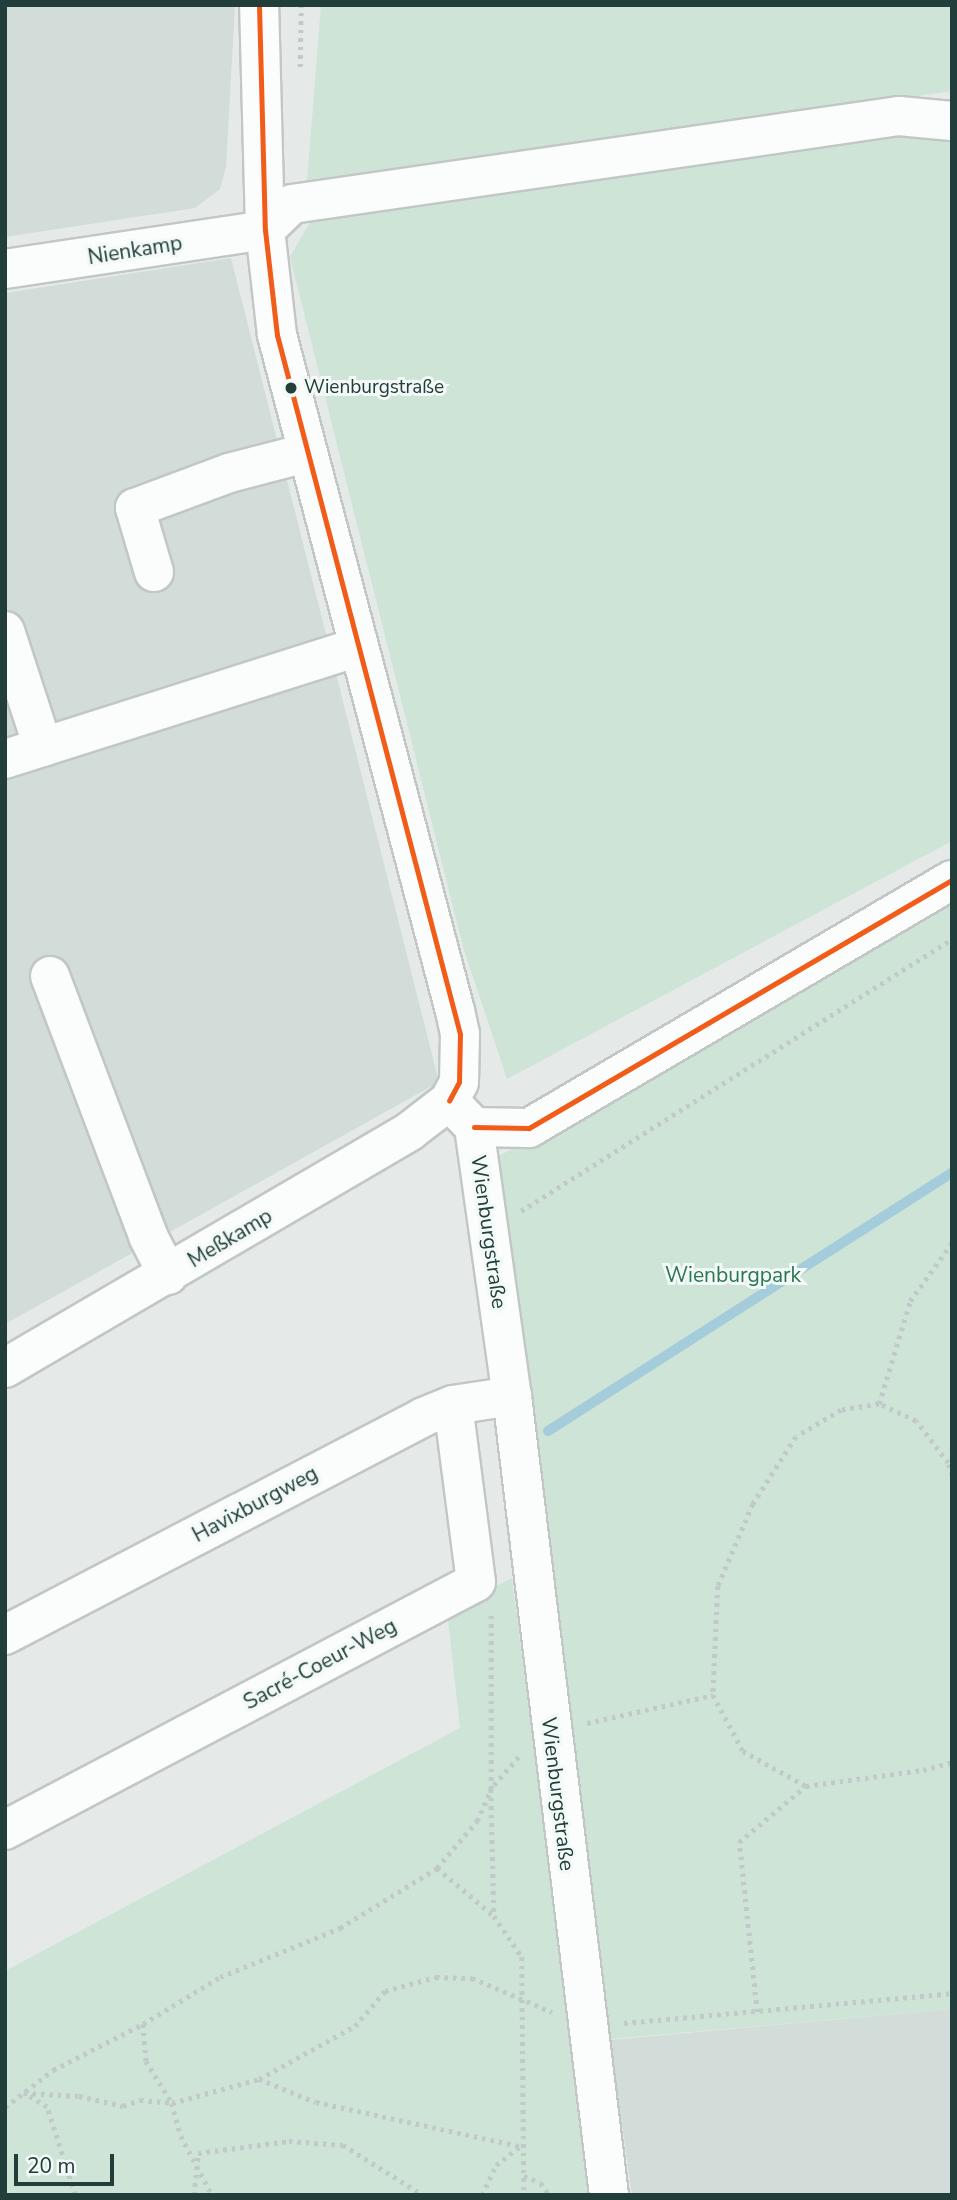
<!DOCTYPE html>
<html>
<head>
<meta charset="utf-8">
<style>
  body { margin:0 }
  #map { position:relative; width:957px; height:2200px; overflow:hidden; background:#e5eae8; font-family:"Nunito Sans",sans-serif }
  div>[style] { position:absolute }
  .built>* { inset:0; background:#d2dcd8 }
  .green>* { inset:0; background:#cde4d6 }
  .stream>* { height:10px; margin:-5px; padding:0 5px; transform-origin:5px; border-radius:5px; background:#a4ccda }
  .path>* { height:4.5px; margin-top:-2.25px; transform-origin:0; background:repeating-linear-gradient(90deg,#c1cac8 0 3.5px,transparent 0 8.5px) }
  .roads { filter:drop-shadow(2px 0 #c2c7c5) drop-shadow(-2px 0 #c2c7c5) drop-shadow(0 2px #c2c7c5) drop-shadow(0 -2px #c2c7c5) }
  .minor>* { height:38px; margin:-19px; padding:0 19px; transform-origin:19px; border-radius:19px; background:#fbfcfc }
  .bus-1>* { height:5px; margin:-2.5px; padding:0 2.5px; transform-origin:2.5px; border-radius:2.5px; background:#f25c19 }
  .dots>* { width:19px; height:19px; translate:-50% -50%; box-sizing:border-box; border:4px solid #f2f9f6; border-radius:50% }
  span { translate:-50% -50%; white-space:nowrap; text-align:center; line-height:1.15; -webkit-text-stroke:6px #f2f9f6; paint-order:stroke }
  .bus-label { font-size:19px; color:#213e3a }
  .left { translate:0 -50%; text-align:left }
  .street-label { font-size:21px; color:#213e3a }
  .park-label { font-size:21px; color:#2a7751 }
  .frame { position:absolute; inset:0; border:7px solid #213e3a; pointer-events:none }
  .scale { position:absolute; left:14px; top:2154px; width:100px; height:32px; box-sizing:border-box; border:4px solid #213e3a; border-top:0; padding-left:9px; font-size:21px; line-height:24px; white-space:nowrap; color:#213e3a; -webkit-text-stroke:5px #f2f9f6; paint-order:stroke }
</style>
</head>
<body>
<div id="map">
  <div class="built">
    <div style="clip-path:polygon(5px 5px,235px 5px,226px 167px,220px 189px,195px 208px,5px 237px)"></div>
    <div style="clip-path:polygon(231px 258px,439px 1082px,5px 1324px,5px 293px)"></div>
    <div style="clip-path:polygon(952px 2009px,952px 2195px,632px 2195px,610px 2040px)"></div>
  </div>
  <div class="green">
    <div style="clip-path:polygon(321px 5px,952px 5px,952px 91px,307px 182px)"></div>
    <div style="clip-path:polygon(952px 129px,952px 841px,507px 1079px,463px 947px,290px 257px,311px 220px,609px 170px)"></div>
    <div style="clip-path:polygon(952px 888px,952px 2009px,610px 2039px,496px 1158px)"></div>
    <div style="clip-path:polygon(512px 1578px,590px 2195px,5px 2195px,5px 1971px,460px 1728px,447px 1611px)"></div>
  </div>
  <div class="stream">
    <div style="left:548px;top:1431px;width:479px;rotate:-32.6deg"></div>
  </div>
  <div class="path">
    <div style="left:300px;top:67px;width:62px;rotate:-89.1deg"></div>
    <div style="left:521px;top:1211px;width:510px;rotate:-32.26deg"></div>
    <div style="left:879px;top:1404px;width:108px;rotate:-73.2deg"></div>
    <div style="left:910px;top:1301px;width:72px;rotate:-54.1deg"></div>
    <div style="left:952px;top:1476px;width:14px;rotate:-107deg"></div>
    <div style="left:948px;top:1463px;width:53px;rotate:-127.3deg"></div>
    <div style="left:916px;top:1421px;width:41px;rotate:-155.3deg"></div>
    <div style="left:879px;top:1404px;width:38px;rotate:171deg"></div>
    <div style="left:841px;top:1410px;width:52px;rotate:149deg"></div>
    <div style="left:796px;top:1437px;width:80px;rotate:122.7deg"></div>
    <div style="left:753px;top:1504px;width:89px;rotate:113.1deg"></div>
    <div style="left:718px;top:1586px;width:109px;rotate:92.6deg"></div>
    <div style="left:713px;top:1695px;width:64px;rotate:61.8deg"></div>
    <div style="left:743px;top:1751px;width:72px;rotate:29.1deg"></div>
    <div style="left:806px;top:1786px;width:118px;rotate:-7.8deg"></div>
    <div style="left:923px;top:1770px;width:30px;rotate:-15deg"></div>
    <div style="left:587px;top:1723px;width:129px;rotate:-12.5deg"></div>
    <div style="left:519px;top:1757px;width:43px;rotate:131.2deg"></div>
    <div style="left:491px;top:1789px;width:127px;rotate:88.6deg"></div>
    <div style="left:494px;top:1916px;width:50px;rotate:55.7deg"></div>
    <div style="left:522px;top:1957px;width:238px;rotate:89.5deg"></div>
    <div style="left:437px;top:1868px;width:75px;rotate:40.1deg"></div>
    <div style="left:757px;top:2012px;width:171px;rotate:-96deg"></div>
    <div style="left:739px;top:1842px;width:87px;rotate:-39.9deg"></div>
    <div style="left:624px;top:2023px;width:329px;rotate:-5.2deg"></div>
    <div style="left:143px;top:2024px;width:37px;rotate:85deg"></div>
    <div style="left:146px;top:2061px;width:49px;rotate:58.2deg"></div>
    <div style="left:172px;top:2103px;width:34px;rotate:75deg"></div>
    <div style="left:181px;top:2136px;width:67px;rotate:62.3deg"></div>
    <div style="left:259px;top:2079px;width:110px;rotate:-28.9deg"></div>
    <div style="left:355px;top:2026px;width:46px;rotate:-49.4deg"></div>
    <div style="left:385px;top:1991px;width:53px;rotate:-15.4deg"></div>
    <div style="left:436px;top:1977px;width:36px;rotate:2deg"></div>
    <div style="left:472px;top:1978px;width:87px;rotate:23deg"></div>
    <div style="left:5px;top:2107px;width:61px;rotate:-37.6deg"></div>
    <div style="left:53px;top:2070px;width:101px;rotate:-27.1deg"></div>
    <div style="left:143px;top:2024px;width:90px;rotate:-31.4deg"></div>
    <div style="left:220px;top:1977px;width:130px;rotate:-22.2deg"></div>
    <div style="left:340px;top:1928px;width:114px;rotate:-31.7deg"></div>
    <div style="left:437px;top:1868px;width:62px;rotate:-49.6deg"></div>
    <div style="left:477px;top:1821px;width:35px;rotate:-66deg"></div>
    <div style="left:491px;top:1789px;width:174px;rotate:-90deg"></div>
    <div style="left:524px;top:2176px;width:18px;rotate:22deg"></div>
    <div style="left:541px;top:2183px;width:14px;rotate:56deg"></div>
    <div style="left:75px;top:2195px;width:92px;rotate:-107.7deg"></div>
    <div style="left:47px;top:2107px;width:27px;rotate:-149deg"></div>
    <div style="left:24px;top:2093px;width:55px;rotate:3.1deg"></div>
    <div style="left:79px;top:2096px;width:45px;rotate:12.8deg"></div>
    <div style="left:123px;top:2106px;width:18px;rotate:-19deg"></div>
    <div style="left:140px;top:2100px;width:32px;rotate:5deg"></div>
    <div style="left:172px;top:2103px;width:90px;rotate:-15.4deg"></div>
    <div style="left:259px;top:2079px;width:61px;rotate:22deg"></div>
    <div style="left:316px;top:2102px;width:209px;rotate:12.2deg"></div>
    <div style="left:194px;top:2195px;width:42px;rotate:-84.6deg"></div>
    <div style="left:198px;top:2153px;width:92px;rotate:-7.5deg"></div>
    <div style="left:289px;top:2141px;width:54px;rotate:4.2deg"></div>
    <div style="left:343px;top:2145px;width:94px;rotate:32deg"></div>
    <div style="left:482px;top:2195px;width:33px;rotate:-65deg"></div>
    <div style="left:496px;top:2165px;width:31px;rotate:-38deg"></div>
  </div>
  <div class="roads">
    <div class="minor">
      <div style="left:265px;top:230px;width:37px;rotate:-44deg"></div>
      <div style="left:292px;top:204px;width:613px;rotate:-8.25deg"></div>
      <div style="left:899px;top:116px;width:53px;rotate:5.4deg"></div>
      <div style="left:5px;top:269px;width:263px;rotate:-8.5deg"></div>
      <div style="left:154px;top:572px;width:67px;rotate:-106.5deg"></div>
      <div style="left:135px;top:508px;width:100px;rotate:-20.4deg"></div>
      <div style="left:229px;top:473px;width:80px;rotate:-14.6deg"></div>
      <div style="left:5px;top:631px;width:122px;rotate:71.9deg"></div>
      <div style="left:5px;top:759px;width:370px;rotate:-17.6deg"></div>
      <div style="left:50px;top:976px;width:278px;rotate:69.3deg"></div>
      <div style="left:148px;top:1236px;width:44px;rotate:62.9deg"></div>
      <div style="left:449px;top:1101px;width:36px;rotate:46deg"></div>
      <div style="left:474px;top:1127px;width:272px;rotate:82deg"></div>
      <div style="left:512px;top:1396px;width:805px;rotate:83.08deg"></div>
      <div style="left:474px;top:1127px;width:55px;rotate:1deg"></div>
      <div style="left:529px;top:1128px;width:490px;rotate:-30.4deg"></div>
      <div style="left:5px;top:1368px;width:469px;rotate:-30.3deg"></div>
      <div style="left:410px;top:1131px;width:49px;rotate:-37.6deg"></div>
      <div style="left:449px;top:1101px;width:21px;rotate:-62deg"></div>
      <div style="left:459px;top:1082px;width:48px;rotate:-88.8deg"></div>
      <div style="left:460px;top:1034px;width:24px;rotate:-102deg"></div>
      <div style="left:455px;top:1011px;width:699px;rotate:-104.75deg"></div>
      <div style="left:277px;top:335px;width:106px;rotate:-96.5deg"></div>
      <div style="left:265px;top:230px;width:225px;rotate:-91.5deg"></div>
      <div style="left:5px;top:1635px;width:471px;rotate:-27.5deg"></div>
      <div style="left:423px;top:1417px;width:32px;rotate:-22deg"></div>
      <div style="left:453px;top:1405px;width:60px;rotate:-8.7deg"></div>
      <div style="left:5px;top:1830px;width:532px;rotate:-27.77deg"></div>
      <div style="left:476px;top:1582px;width:178px;rotate:-97.4deg"></div>
    </div>
  </div>
  <div class="bus-1">
    <div style="left:259px;top:5px;width:225px;rotate:88.5deg"></div>
    <div style="left:265px;top:230px;width:106px;rotate:83.5deg"></div>
    <div style="left:277px;top:335px;width:723px;rotate:75.33deg"></div>
    <div style="left:460px;top:1034px;width:48px;rotate:91.2deg"></div>
    <div style="left:459px;top:1082px;width:21px;rotate:118deg"></div>
    <div style="left:474px;top:1127px;width:55px;rotate:1deg"></div>
    <div style="left:529px;top:1128px;width:490px;rotate:-30.4deg"></div>
  </div>
  <div class="dots">
    <div style="left:291px;top:388px;background:#213e3a"></div>
  </div>
  <div class="bus-label">
    <span class="left" style="left:304px;top:388px">Wienburgstraße</span>
  </div>
  <div class="street-label">
    <span style="left:135px;top:250px;rotate:-9deg">Nienkamp</span>
    <span style="left:489px;top:1232px;rotate:82deg">Wienburgstraße</span>
    <span style="left:230px;top:1238px;rotate:-31deg">Meßkamp</span>
    <span style="left:255px;top:1504px;rotate:-28deg">Havixburgweg</span>
    <span style="left:320px;top:1664px;rotate:-28deg">Sacré-Coeur-Weg</span>
    <span style="left:558px;top:1794px;rotate:83deg">Wienburgstraße</span>
  </div>
  <div class="park-label">
    <span style="left:733px;top:1275px">Wienburgpark</span>
  </div>
  <div class="frame"></div>
  <div class="scale">20 m</div>
</div>
</body>
</html>
